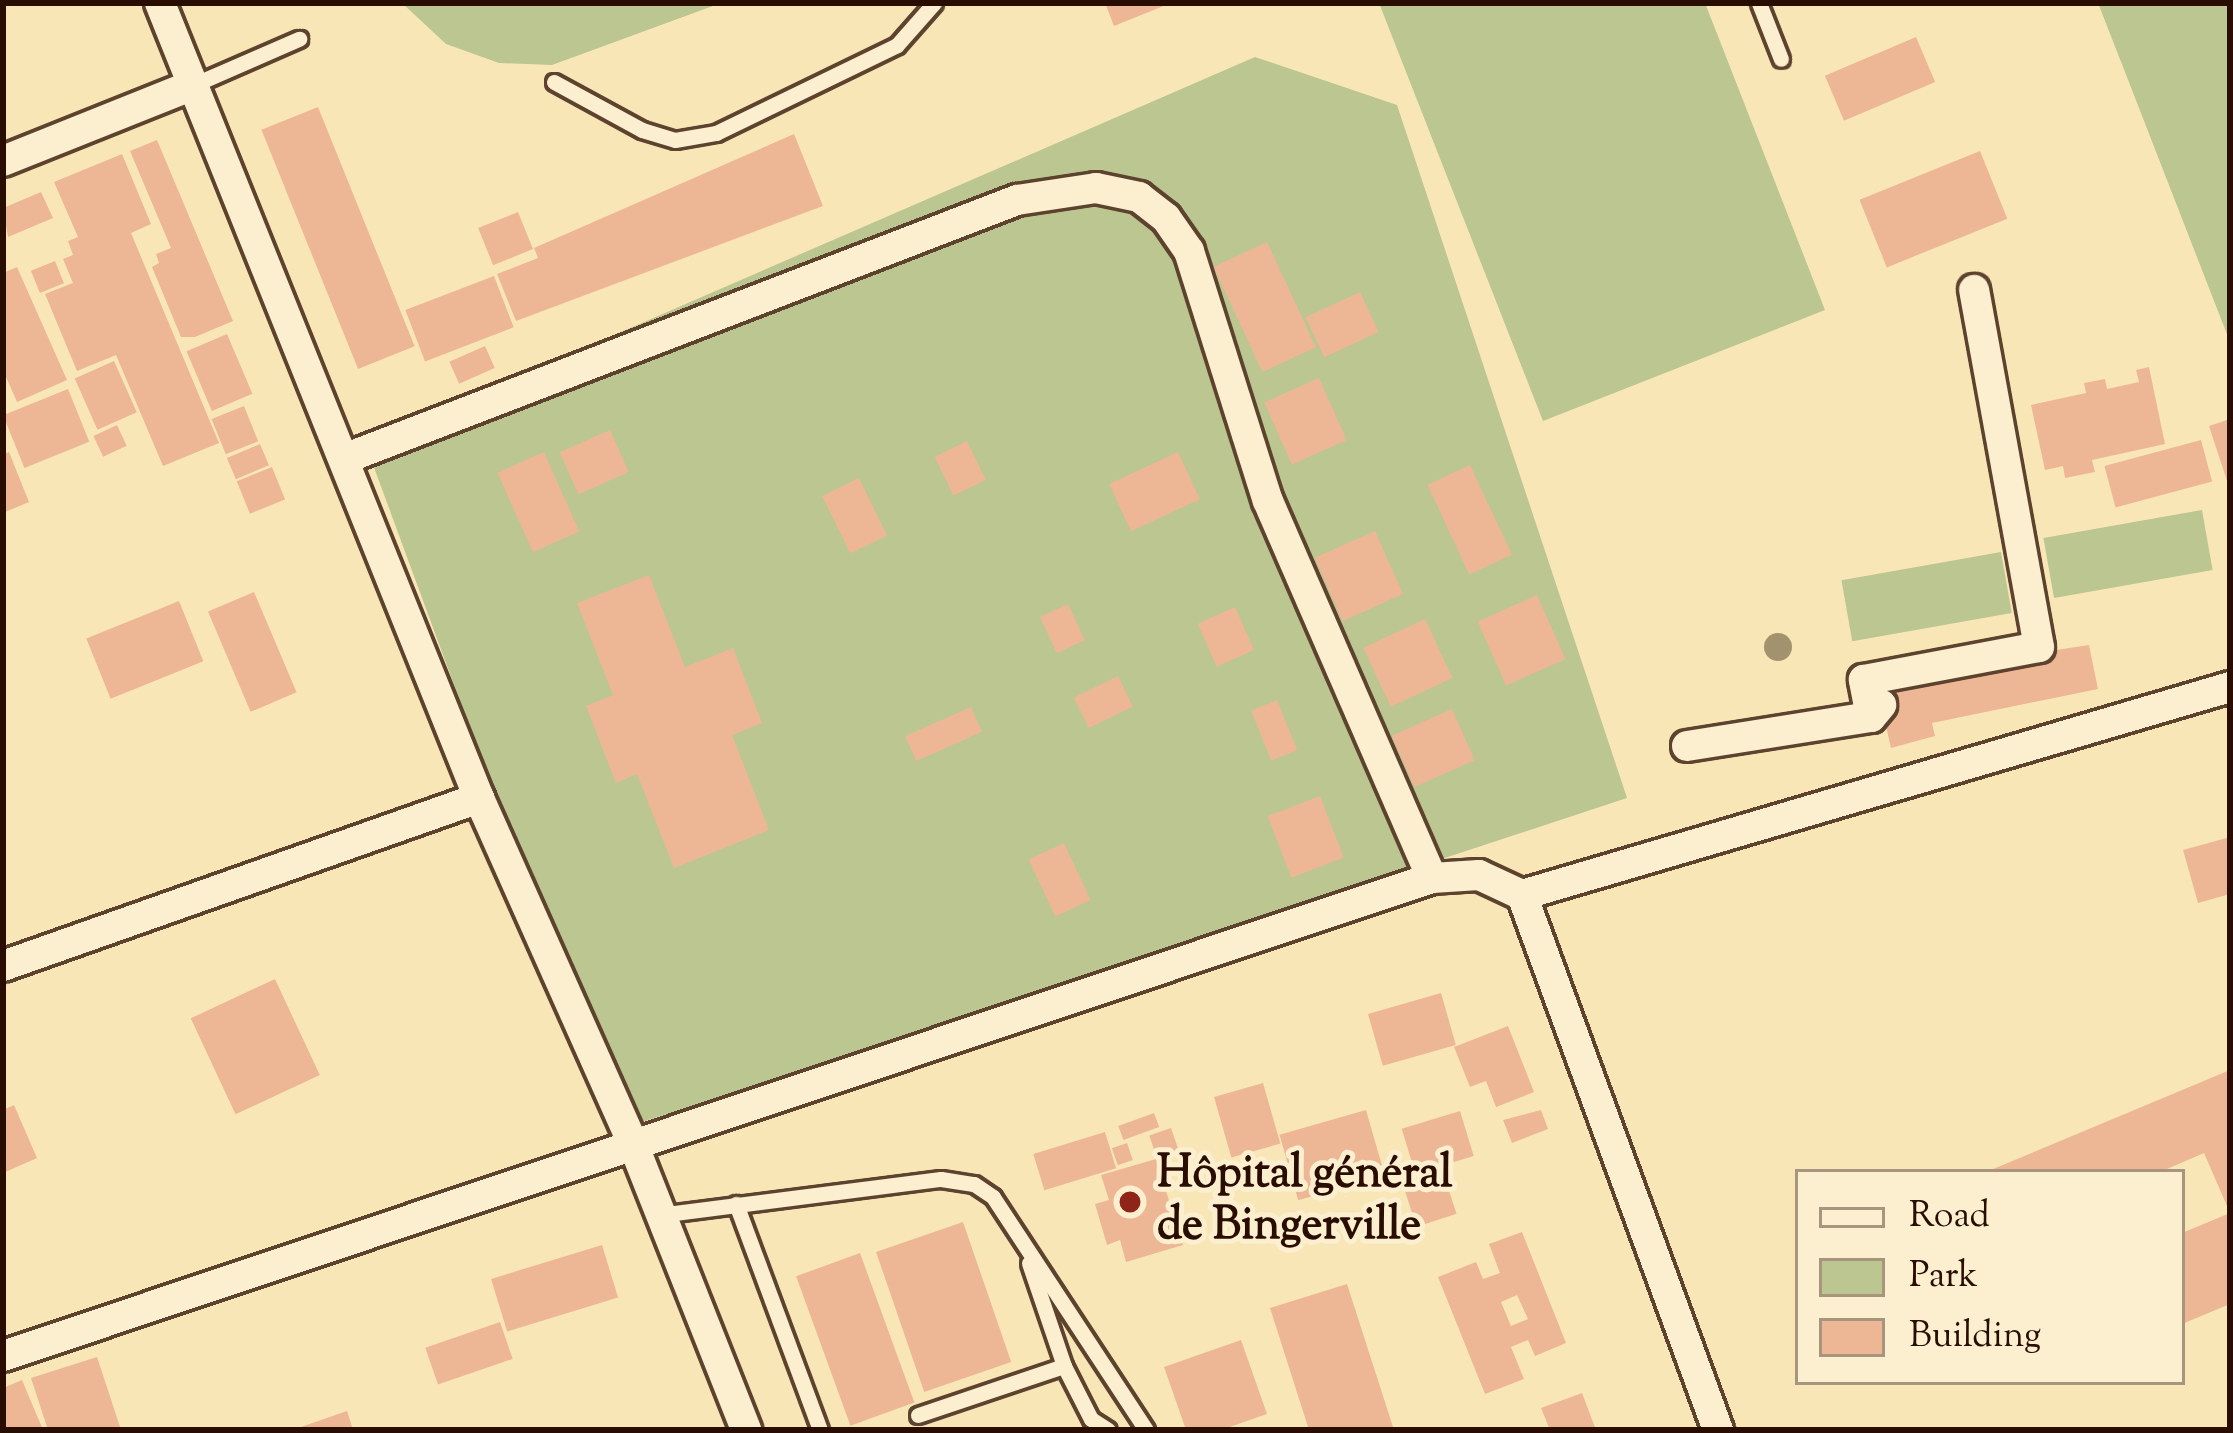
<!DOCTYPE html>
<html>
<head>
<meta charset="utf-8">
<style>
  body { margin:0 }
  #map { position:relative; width:2233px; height:1433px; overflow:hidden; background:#f9e6b7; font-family:"Sorts Mill Goudy",serif }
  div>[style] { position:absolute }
  .green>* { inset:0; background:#bbc690; transform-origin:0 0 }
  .building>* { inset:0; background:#edb796; transform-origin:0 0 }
  .roads { filter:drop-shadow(3px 0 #5d432e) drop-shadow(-3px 0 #5d432e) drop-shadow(0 3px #5d432e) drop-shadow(0 -3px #5d432e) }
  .lane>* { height:15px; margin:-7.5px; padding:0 7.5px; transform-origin:7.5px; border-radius:7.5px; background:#fbefd0 }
  .street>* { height:30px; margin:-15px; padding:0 15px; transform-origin:15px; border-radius:15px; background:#fbefd0 }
  .trees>* { width:28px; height:28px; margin:-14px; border-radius:50%; background:#a3926e }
  .dots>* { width:33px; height:33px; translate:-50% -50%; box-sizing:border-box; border:6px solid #fbefd0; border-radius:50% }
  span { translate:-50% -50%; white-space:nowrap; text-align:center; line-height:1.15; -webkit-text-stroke:10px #fbefd0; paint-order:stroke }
  .poi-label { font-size:45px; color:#290d01; font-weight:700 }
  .left { translate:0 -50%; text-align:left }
  .frame { position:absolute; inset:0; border:6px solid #290d01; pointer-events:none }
  .legend { position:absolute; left:1795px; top:1169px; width:390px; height:216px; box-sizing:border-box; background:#fbefd0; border:3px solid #a7957d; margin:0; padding:15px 21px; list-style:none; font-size:36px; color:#290d01 }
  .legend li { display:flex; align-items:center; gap:24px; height:60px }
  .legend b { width:60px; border:3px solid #a7957d }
</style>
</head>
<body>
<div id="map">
  <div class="green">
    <div style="clip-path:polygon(402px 3px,721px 3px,552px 65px,499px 63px,446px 44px)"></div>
    <div style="clip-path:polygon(1379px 3px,1705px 3px,1825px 310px,1543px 421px)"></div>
    <div style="clip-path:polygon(2098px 3px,2230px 3px,2230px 342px,2125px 72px)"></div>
    <div style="clip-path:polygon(1255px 57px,1397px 105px,1627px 798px,618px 1130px,365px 443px)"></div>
    <div style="left:2202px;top:510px;width:61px;height:161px;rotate:80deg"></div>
    <div style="left:2001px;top:552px;width:62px;height:162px;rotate:80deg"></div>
  </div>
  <div class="building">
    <div style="clip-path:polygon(1105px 3px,1171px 3px,1114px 26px)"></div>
    <div style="left:1916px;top:37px;width:49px;height:99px;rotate:67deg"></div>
    <div style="left:318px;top:107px;width:258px;height:61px;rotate:68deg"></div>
    <div style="clip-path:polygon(794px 134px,823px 206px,516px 321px,497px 274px,538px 258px,534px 248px)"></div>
    <div style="clip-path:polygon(157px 140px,233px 321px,195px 337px,181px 337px,152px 267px,159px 263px,156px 254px,171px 248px,130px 151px)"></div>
    <div style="left:1980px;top:151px;width:73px;height:130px;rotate:68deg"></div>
    <div style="clip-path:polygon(122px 154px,151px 224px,131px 233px,219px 443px,163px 466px,116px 355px,77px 371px,45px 294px,73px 283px,63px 259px,73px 255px,68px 241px,78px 237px,54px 182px)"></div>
    <div style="clip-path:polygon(41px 192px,53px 218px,8px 237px,3px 208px)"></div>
    <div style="left:518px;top:212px;width:40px;height:43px;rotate:68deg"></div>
    <div style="left:1267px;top:242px;width:116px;height:59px;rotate:65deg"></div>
    <div style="left:55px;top:261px;width:24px;height:26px;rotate:68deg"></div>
    <div style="clip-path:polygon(17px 267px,67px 380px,17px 402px,3px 370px,3px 273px)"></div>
    <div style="left:494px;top:276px;width:55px;height:95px;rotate:69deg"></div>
    <div style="left:1360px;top:292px;width:44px;height:60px;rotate:65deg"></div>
    <div style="left:227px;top:334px;width:65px;height:44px;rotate:67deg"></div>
    <div style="left:485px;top:346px;width:24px;height:39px;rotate:66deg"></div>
    <div style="left:114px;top:361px;width:56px;height:43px;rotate:66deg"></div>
    <div style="clip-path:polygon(2149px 367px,2165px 444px,2092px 460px,2095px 472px,2065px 478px,2063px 466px,2045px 470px,2031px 405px,2086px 393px,2084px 383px,2105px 379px,2107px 389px,2139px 382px,2136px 370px)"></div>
    <div style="left:1319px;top:378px;width:68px;height:60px;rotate:66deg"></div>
    <div style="left:68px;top:389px;width:57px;height:70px;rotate:68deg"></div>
    <div style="left:244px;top:406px;width:38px;height:35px;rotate:68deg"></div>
    <div style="clip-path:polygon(2230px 419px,2230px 487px,2229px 487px,2209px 426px)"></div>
    <div style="left:117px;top:425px;width:23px;height:26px;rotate:65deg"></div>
    <div style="left:610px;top:430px;width:46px;height:55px;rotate:66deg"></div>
    <div style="left:2201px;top:440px;width:43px;height:100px;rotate:75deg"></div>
    <div style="left:967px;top:441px;width:43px;height:36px;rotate:64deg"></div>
    <div style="left:260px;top:444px;width:23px;height:36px;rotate:67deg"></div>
    <div style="clip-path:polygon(9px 452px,29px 502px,3px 513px,3px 455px)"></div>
    <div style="left:544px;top:452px;width:87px;height:51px;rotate:66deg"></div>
    <div style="left:1178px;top:452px;width:52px;height:76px;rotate:65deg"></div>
    <div style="left:1470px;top:465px;width:99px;height:47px;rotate:65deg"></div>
    <div style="left:272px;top:467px;width:35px;height:38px;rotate:68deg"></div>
    <div style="left:859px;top:478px;width:64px;height:41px;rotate:64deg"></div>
    <div style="left:1375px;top:531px;width:69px;height:66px;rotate:66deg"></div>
    <div style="clip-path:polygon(649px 575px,685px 667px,733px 648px,762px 723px,732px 735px,769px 830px,674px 868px,637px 774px,616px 783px,586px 706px,613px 695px,577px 603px)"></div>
    <div style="left:254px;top:592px;width:109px;height:50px;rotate:67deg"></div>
    <div style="left:1537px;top:595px;width:70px;height:65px;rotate:66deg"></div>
    <div style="left:179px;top:601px;width:65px;height:100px;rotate:68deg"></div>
    <div style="left:1068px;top:604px;width:40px;height:31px;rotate:65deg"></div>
    <div style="left:1235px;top:607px;width:47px;height:41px;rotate:66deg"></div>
    <div style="left:1425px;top:619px;width:65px;height:68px;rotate:65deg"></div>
    <div style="clip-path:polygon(2089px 645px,2098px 689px,1932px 723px,1935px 736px,1891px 748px,1875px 678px)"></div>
    <div style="left:1118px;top:676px;width:34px;height:49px;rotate:64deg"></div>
    <div style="left:1277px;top:700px;width:54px;height:28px;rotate:68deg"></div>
    <div style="left:971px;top:707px;width:27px;height:72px;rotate:66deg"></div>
    <div style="left:1452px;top:709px;width:56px;height:66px;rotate:66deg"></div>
    <div style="left:1320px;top:796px;width:66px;height:56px;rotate:69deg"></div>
    <div style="clip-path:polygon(2230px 837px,2230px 894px,2198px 903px,2183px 850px)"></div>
    <div style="left:1064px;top:843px;width:63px;height:39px;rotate:65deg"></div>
    <div style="left:275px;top:979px;width:106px;height:93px;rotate:65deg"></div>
    <div style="left:1441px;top:993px;width:54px;height:76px;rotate:74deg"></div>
    <div style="clip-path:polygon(1508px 1026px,1534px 1092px,1496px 1107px,1486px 1081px,1470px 1087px,1454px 1047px)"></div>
    <div style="clip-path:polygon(2230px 1070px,2230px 1213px,2204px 1153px,2160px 1172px,1986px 1172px)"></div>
    <div style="left:1263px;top:1083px;width:63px;height:51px;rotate:74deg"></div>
    <div style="clip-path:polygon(14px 1105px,37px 1158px,3px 1173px,3px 1110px)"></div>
    <div style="left:1366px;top:1110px;width:68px;height:90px;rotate:74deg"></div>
    <div style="clip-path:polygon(1541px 1110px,1548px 1129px,1512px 1143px,1503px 1120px)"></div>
    <div style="left:1460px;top:1111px;width:47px;height:61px;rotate:73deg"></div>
    <div style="left:1154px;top:1113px;width:15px;height:38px;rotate:70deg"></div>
    <div style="left:1171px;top:1128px;width:24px;height:23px;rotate:71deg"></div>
    <div style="left:1105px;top:1132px;width:38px;height:75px;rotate:73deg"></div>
    <div style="left:1127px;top:1143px;width:18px;height:16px;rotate:71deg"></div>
    <div style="clip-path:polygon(1156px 1159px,1183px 1245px,1126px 1262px,1120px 1240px,1107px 1245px,1095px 1204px,1109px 1200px,1101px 1175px)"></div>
    <div style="left:1442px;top:1169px;width:47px;height:42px;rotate:72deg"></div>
    <div style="clip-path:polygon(2230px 1213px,2230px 1304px,2182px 1324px,2182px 1233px)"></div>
    <div style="left:963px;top:1222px;width:148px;height:92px;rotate:71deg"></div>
    <div style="clip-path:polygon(evenodd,1522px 1232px,1566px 1343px,1535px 1356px,1528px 1340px,1511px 1347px,1524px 1379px,1485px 1394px,1438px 1277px,1476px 1262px,1483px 1279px,1500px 1273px,1489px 1244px,1522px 1232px,1517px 1295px,1528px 1319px,1511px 1326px,1501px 1302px,1517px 1295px)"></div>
    <div style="left:602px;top:1245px;width:55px;height:116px;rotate:73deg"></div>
    <div style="left:860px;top:1253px;width:159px;height:68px;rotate:70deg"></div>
    <div style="clip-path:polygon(1347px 1284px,1394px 1430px,1309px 1430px,1270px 1308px)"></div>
    <div style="left:500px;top:1322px;width:39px;height:79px;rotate:71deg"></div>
    <div style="clip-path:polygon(1241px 1340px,1267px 1414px,1221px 1430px,1186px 1430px,1164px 1367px)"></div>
    <div style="clip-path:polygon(97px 1357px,121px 1430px,48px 1430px,31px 1378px)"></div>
    <div style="clip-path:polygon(22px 1380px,43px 1430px,3px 1430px,3px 1388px)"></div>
    <div style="clip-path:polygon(1582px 1393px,1596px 1430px,1550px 1430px,1541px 1408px)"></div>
    <div style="clip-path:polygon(347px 1411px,353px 1430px,295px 1430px,295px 1429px)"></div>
  </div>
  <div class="roads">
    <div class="lane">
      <div style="left:1759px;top:3px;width:60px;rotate:68.6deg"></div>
      <div style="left:554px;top:82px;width:100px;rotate:28.6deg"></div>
      <div style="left:642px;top:130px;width:34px;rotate:17deg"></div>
      <div style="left:675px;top:140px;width:42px;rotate:-9.7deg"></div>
      <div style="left:716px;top:133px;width:201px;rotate:-25.9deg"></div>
      <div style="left:897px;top:45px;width:56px;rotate:-48.6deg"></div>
      <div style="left:193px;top:85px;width:116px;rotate:-23.5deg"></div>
      <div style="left:736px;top:1204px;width:241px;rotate:69.6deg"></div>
      <div style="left:659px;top:1215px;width:284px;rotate:-7.3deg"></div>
      <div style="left:941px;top:1179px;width:33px;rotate:9deg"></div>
      <div style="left:974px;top:1184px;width:23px;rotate:34deg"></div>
      <div style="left:993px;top:1197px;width:279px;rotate:56.7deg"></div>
      <div style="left:1029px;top:1263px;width:109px;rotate:71.2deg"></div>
      <div style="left:1064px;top:1366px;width:59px;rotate:63deg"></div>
      <div style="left:1091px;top:1419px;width:20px;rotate:33deg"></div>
      <div style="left:918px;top:1415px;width:154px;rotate:-18.6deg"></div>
    </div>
    <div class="street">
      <div style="left:160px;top:3px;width:857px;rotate:68.14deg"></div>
      <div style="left:479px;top:798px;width:379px;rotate:66deg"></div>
      <div style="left:633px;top:1144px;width:308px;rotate:68.4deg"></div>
      <div style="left:3px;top:161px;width:205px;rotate:-21.8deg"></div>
      <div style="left:344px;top:459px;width:721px;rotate:-21.05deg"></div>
      <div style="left:1017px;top:200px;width:80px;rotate:-8.6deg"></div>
      <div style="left:1096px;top:188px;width:44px;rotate:11.8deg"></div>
      <div style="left:1139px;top:197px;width:34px;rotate:38deg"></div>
      <div style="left:1166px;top:218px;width:40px;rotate:55.1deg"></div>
      <div style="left:1189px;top:251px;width:262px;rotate:72.5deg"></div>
      <div style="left:1268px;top:501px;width:411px;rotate:66.5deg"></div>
      <div style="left:1871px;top:717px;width:38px;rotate:-101deg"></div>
      <div style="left:1864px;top:680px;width:178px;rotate:-10.7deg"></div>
      <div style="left:2039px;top:647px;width:363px;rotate:-100.3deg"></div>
      <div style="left:1687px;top:746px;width:186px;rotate:-9deg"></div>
      <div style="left:1871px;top:717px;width:16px;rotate:-50deg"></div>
      <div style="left:1522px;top:895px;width:570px;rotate:69.88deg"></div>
      <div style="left:3px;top:966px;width:505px;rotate:-19.44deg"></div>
      <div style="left:3px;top:1356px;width:1507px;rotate:-18.5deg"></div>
      <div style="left:1432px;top:878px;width:47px;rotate:-3.7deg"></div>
      <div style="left:1479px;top:875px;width:47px;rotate:24.9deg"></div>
      <div style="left:1522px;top:895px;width:738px;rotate:-16.37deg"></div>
    </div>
  </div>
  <div class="trees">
    <div style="left:1778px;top:647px"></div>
  </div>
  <div class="dots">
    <div style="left:1130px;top:1202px;background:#8f2418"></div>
  </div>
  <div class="poi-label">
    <span class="left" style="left:1157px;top:1202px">Hôpital général<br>de Bingerville</span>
  </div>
  <div class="frame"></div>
  <ul class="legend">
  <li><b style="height:15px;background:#fbefd0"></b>Road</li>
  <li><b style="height:33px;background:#bbc690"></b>Park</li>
  <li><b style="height:33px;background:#edb796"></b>Building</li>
  </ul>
</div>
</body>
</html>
